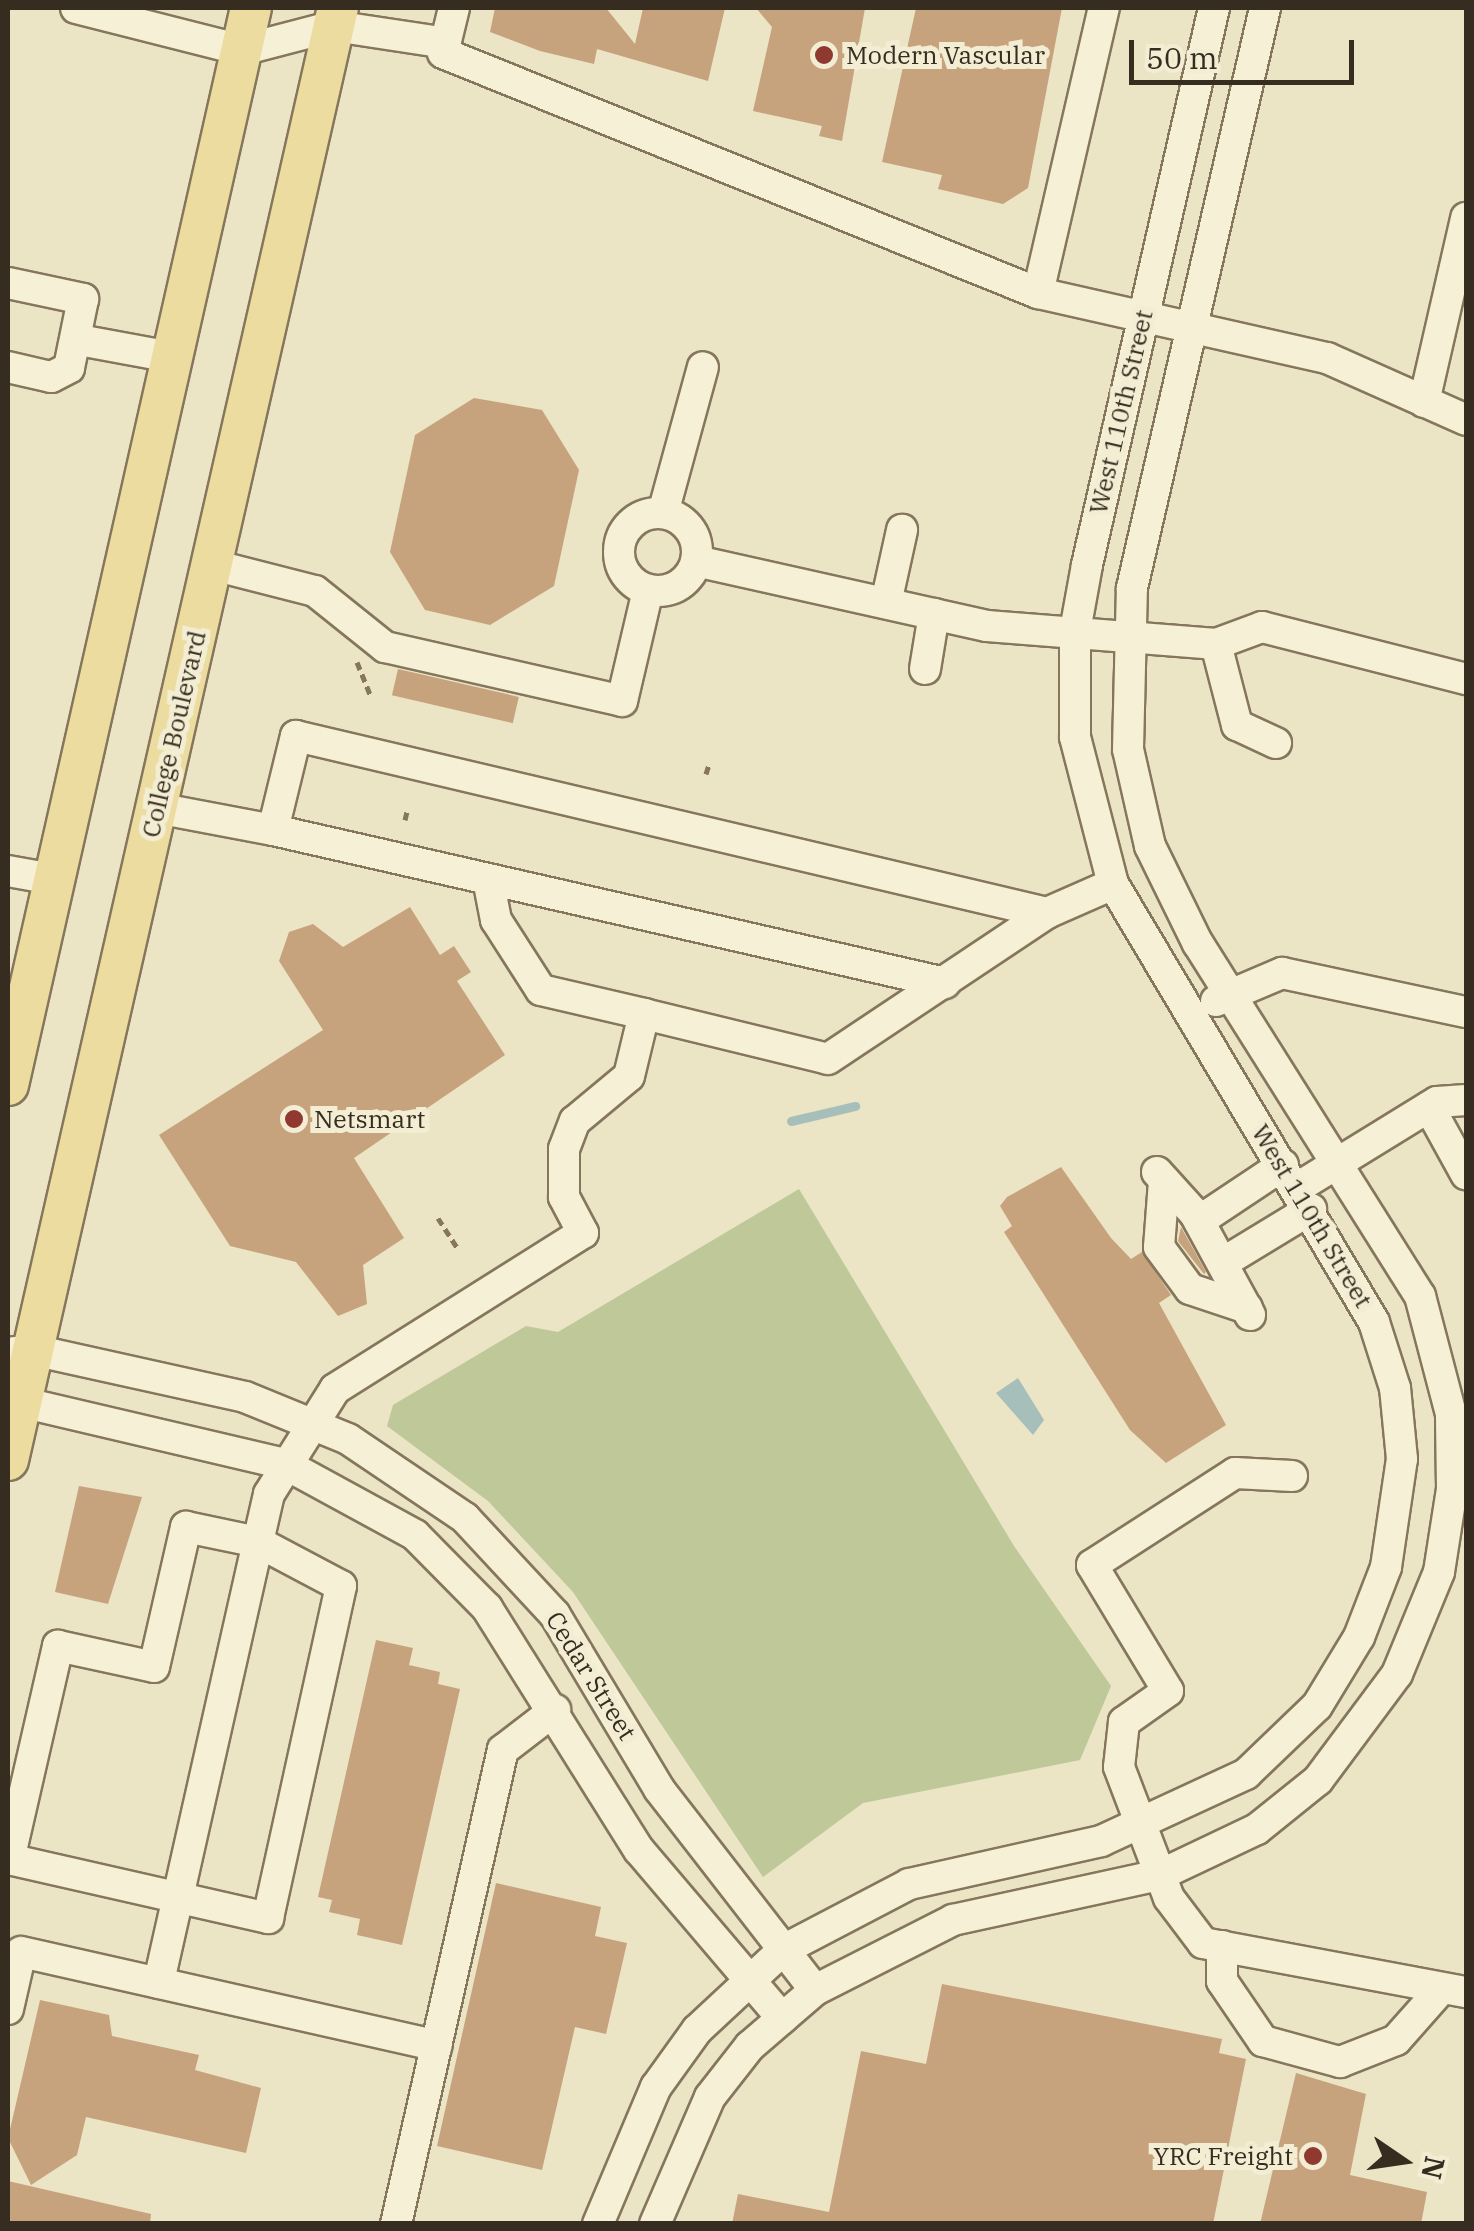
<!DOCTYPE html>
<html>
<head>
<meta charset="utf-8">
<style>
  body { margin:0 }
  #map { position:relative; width:1474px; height:2231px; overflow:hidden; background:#ebe4c5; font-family:"IBM Plex Serif",serif }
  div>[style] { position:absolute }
  .green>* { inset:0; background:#bec899 }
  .water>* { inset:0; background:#a6bfba }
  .stream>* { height:9px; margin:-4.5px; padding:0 4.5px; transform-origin:4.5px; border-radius:4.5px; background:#a6bfba }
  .building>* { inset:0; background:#c7a37d; transform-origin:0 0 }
  .path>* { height:5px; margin-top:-2.5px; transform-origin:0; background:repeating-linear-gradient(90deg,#85765c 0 8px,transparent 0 13px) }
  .roads { filter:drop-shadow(2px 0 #85765c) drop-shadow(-2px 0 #85765c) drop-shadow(0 2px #85765c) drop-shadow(0 -2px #85765c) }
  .minor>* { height:30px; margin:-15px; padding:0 15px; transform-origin:15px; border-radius:15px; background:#f6f0d7 }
  .minor>.ring { margin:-15px; padding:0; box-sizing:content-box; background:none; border:30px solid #f6f0d7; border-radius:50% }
  .major>* { height:40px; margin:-20px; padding:0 20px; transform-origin:20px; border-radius:20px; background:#ecdc9f }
  .dots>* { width:28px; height:28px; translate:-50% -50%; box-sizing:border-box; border:5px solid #f3edd4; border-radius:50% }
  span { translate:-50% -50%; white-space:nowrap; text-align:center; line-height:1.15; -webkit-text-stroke:10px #f3edd4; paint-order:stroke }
  .poi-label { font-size:25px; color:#362c1f }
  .left { translate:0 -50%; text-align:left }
  .right { translate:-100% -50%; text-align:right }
  .street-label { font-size:25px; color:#362c1f }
  .frame { position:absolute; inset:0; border:10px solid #362c1f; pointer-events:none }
  .north { position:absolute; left:1354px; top:2111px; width:100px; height:100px; -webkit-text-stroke:8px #f3edd4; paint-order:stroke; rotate:103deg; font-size:28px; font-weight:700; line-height:40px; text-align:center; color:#362c1f }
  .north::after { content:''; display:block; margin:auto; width:35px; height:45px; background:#362c1f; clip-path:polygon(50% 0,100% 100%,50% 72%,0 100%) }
  .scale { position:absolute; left:1129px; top:40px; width:225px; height:45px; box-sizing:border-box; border:5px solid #362c1f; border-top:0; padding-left:12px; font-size:30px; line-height:35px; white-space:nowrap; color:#362c1f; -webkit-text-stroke:8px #f3edd4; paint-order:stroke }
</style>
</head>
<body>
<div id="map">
  <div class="green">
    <div style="clip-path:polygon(799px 1189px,1014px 1546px,1111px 1686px,1080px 1760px,863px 1803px,763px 1877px,573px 1592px,488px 1501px,387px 1426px,393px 1405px,526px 1326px,558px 1332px)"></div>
  </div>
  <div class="water">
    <div style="clip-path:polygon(1018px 1378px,1044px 1420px,1033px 1435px,996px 1393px)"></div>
  </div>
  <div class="stream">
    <div style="left:791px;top:1121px;width:66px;rotate:-13.2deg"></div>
  </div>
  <div class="building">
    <div style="clip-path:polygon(495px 8px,606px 8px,635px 44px,643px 8px,725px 8px,708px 81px,597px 49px,594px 64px,540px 51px,490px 32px)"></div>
    <div style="clip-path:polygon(756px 8px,865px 8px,842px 141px,819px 136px,822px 126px,753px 111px,772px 27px)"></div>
    <div style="clip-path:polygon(916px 8px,1062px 8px,1028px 188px,1003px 204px,938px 189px,942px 175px,882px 162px)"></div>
    <div style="clip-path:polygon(474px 398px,542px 410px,579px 470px,554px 586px,490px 625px,425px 610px,390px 552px,415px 435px)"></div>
    <div style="left:398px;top:669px;width:124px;height:27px;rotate:13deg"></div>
    <div style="clip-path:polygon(410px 907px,440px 955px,454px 946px,471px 972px,457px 981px,505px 1055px,354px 1158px,404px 1238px,363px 1265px,367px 1304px,338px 1316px,296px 1262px,230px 1246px,159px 1135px,323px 1030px,279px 961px,289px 932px,313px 924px,343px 947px)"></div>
    <div style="clip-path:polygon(1061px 1167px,1111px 1238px,1131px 1259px,1142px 1252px,1171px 1295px,1159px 1303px,1226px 1425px,1166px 1463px,1130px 1430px,1004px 1232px,1012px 1226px,1000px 1206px,1007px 1197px)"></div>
    <div style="clip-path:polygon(1181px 1227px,1206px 1272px,1204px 1274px,1178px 1241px)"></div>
    <div style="clip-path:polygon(79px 1486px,142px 1497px,108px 1604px,55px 1592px)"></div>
    <div style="clip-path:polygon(376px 1640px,413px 1648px,409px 1665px,440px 1672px,438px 1684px,460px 1689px,402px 1945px,357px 1935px,360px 1919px,329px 1912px,332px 1900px,318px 1897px)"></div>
    <div style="clip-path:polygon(496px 1883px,601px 1907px,595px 1936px,627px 1943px,606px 2034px,575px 2027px,542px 2170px,437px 2146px)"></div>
    <div style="clip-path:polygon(942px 1984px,1222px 2039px,1219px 2053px,1246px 2059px,1213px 2224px,732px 2224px,738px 2194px,829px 2212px,861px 2051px,926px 2064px)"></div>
    <div style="clip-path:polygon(40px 2000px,109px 2015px,112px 2036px,199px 2055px,195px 2070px,261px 2088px,246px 2153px,86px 2117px,77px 2155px,31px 2185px,8px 2138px)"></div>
    <div style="clip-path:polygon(1296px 2073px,1366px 2094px,1350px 2175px,1427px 2192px,1421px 2224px,1260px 2224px)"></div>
    <div style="clip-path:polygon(8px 2181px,151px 2214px,150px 2224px,8px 2224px)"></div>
  </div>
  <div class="path">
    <div style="left:357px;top:662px;width:35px;rotate:68deg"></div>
    <div style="left:706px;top:774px;width:10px;rotate:-73deg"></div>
    <div style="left:405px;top:820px;width:9px;rotate:-77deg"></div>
    <div style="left:438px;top:1218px;width:37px;rotate:57deg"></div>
  </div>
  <div class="roads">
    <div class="minor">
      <div style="left:76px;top:8px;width:171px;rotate:14.2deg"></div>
      <div style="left:242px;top:50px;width:95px;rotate:-14.6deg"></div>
      <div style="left:334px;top:26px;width:113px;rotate:8.6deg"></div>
      <div style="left:454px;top:8px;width:46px;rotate:103.7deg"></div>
      <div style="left:443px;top:53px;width:642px;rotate:21.97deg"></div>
      <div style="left:1038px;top:293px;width:296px;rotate:12.7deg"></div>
      <div style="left:1327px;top:358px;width:152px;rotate:24deg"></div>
      <div style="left:8px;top:283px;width:77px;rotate:12deg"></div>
      <div style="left:83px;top:299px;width:70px;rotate:101.5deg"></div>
      <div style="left:69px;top:368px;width:20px;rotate:153deg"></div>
      <div style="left:51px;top:377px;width:44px;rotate:-166.9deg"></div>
      <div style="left:1038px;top:293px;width:293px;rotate:-77deg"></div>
      <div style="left:79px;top:340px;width:95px;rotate:10.4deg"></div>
      <div style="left:1424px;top:402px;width:189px;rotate:-77.1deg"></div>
      <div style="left:663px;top:513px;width:151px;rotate:-74.7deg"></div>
      <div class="ring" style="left:619px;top:513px;width:48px;height:48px"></div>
      <div style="left:696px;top:561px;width:298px;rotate:12.6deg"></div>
      <div style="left:987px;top:626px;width:230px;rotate:4.5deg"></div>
      <div style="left:1216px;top:644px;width:49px;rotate:-20.3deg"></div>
      <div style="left:1262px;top:627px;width:211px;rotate:14.3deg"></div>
      <div style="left:213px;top:565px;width:105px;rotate:14.3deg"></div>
      <div style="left:315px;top:591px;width:90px;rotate:38.7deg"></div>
      <div style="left:385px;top:647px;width:243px;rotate:12.8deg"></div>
      <div style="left:622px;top:701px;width:114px;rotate:-76.8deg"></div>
      <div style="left:886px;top:603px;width:75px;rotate:-77.6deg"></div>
      <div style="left:1216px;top:644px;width:84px;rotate:75.5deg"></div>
      <div style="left:1237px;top:725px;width:43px;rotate:24.8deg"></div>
      <div style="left:925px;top:669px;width:56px;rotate:-80.7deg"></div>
      <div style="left:157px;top:808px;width:118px;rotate:10.7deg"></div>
      <div style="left:8px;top:871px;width:46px;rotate:10.1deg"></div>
      <div style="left:488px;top:879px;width:42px;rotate:79deg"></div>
      <div style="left:496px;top:920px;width:83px;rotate:57.3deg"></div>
      <div style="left:541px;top:990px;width:106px;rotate:13.1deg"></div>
      <div style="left:945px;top:983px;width:689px;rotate:-167.17deg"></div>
      <div style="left:273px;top:830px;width:97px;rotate:-76.3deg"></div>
      <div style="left:296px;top:736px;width:772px;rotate:13.26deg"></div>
      <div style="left:1216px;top:1001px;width:72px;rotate:-23deg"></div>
      <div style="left:1282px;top:973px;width:188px;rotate:12deg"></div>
      <div style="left:1429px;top:1107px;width:77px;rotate:61.1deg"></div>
      <div style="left:1157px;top:1172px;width:57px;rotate:47.9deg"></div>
      <div style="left:1195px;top:1214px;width:115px;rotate:61.4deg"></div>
      <div style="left:1164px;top:1181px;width:66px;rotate:94.3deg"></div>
      <div style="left:1159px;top:1247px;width:52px;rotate:53.6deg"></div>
      <div style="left:1190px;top:1289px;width:60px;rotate:18.4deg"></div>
      <div style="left:1297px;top:1188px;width:164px;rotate:-31.6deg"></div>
      <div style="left:1437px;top:1102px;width:29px;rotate:-4deg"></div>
      <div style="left:1199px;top:1221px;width:101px;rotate:-33.7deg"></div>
      <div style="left:1224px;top:1262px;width:102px;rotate:-31.3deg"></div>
      <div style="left:8px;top:1353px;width:25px;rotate:-7deg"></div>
      <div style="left:33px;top:1350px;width:217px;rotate:12.5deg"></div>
      <div style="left:245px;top:1397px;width:111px;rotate:22.2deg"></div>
      <div style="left:348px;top:1439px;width:141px;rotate:34deg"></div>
      <div style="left:465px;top:1518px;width:132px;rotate:47.1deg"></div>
      <div style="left:555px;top:1615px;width:203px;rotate:59.1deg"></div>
      <div style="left:659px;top:1789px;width:254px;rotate:52.2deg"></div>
      <div style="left:8px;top:1399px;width:285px;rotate:13.2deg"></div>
      <div style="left:285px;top:1464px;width:148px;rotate:28.6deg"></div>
      <div style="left:415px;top:1535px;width:103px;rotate:45.4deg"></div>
      <div style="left:487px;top:1608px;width:286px;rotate:57.9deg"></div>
      <div style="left:639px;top:1850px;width:221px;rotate:49.6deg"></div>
      <div style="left:1292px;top:1476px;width:57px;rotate:-177deg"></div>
      <div style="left:1235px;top:1473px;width:170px;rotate:147.2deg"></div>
      <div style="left:1092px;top:1565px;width:147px;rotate:58.9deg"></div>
      <div style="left:1168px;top:1691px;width:54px;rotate:144.8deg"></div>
      <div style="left:1124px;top:1722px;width:45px;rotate:96.3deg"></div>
      <div style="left:1119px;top:1767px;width:140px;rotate:69.1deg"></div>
      <div style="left:1169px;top:1898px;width:56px;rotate:52.9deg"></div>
      <div style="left:1203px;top:1943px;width:268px;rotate:10.6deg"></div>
      <div style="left:8px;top:1859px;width:267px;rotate:12.8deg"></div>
      <div style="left:268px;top:1918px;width:340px;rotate:-77.6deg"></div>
      <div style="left:341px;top:1586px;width:94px;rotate:-152.1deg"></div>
      <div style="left:258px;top:1542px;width:49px;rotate:-77.1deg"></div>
      <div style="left:269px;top:1494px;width:124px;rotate:-57.8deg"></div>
      <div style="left:335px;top:1389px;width:293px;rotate:-32.2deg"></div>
      <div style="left:583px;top:1233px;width:41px;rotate:-117.8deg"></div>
      <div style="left:564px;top:1197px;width:48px;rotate:-90deg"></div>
      <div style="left:564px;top:1149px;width:30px;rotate:-69deg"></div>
      <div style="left:575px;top:1121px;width:70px;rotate:-39.8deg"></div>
      <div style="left:629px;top:1076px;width:64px;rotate:-76.4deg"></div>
      <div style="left:644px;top:1014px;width:189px;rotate:13.7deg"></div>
      <div style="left:828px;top:1059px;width:263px;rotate:-33.7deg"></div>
      <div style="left:1047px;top:913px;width:72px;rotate:-23.7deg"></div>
      <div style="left:9px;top:1860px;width:220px;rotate:-77.1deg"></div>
      <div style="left:58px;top:1646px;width:98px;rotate:12.3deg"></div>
      <div style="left:154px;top:1667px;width:144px;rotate:-77.1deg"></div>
      <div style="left:186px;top:1527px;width:74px;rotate:11.8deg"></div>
      <div style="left:258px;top:1542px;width:452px;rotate:102.7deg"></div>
      <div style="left:1222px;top:1946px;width:35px;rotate:90deg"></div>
      <div style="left:1222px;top:1981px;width:73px;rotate:55.7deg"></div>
      <div style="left:1263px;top:2041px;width:80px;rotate:15.3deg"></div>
      <div style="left:1340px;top:2062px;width:60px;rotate:-21.4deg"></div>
      <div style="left:1396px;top:2040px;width:69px;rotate:-48.5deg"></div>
      <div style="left:8px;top:2009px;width:58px;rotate:-77.2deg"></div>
      <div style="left:21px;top:1952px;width:426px;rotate:12.7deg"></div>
      <div style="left:396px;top:2224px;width:486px;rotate:-77.3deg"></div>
      <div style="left:503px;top:1750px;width:66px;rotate:-37.6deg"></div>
      <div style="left:598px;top:2224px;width:149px;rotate:-67.1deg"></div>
      <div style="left:656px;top:2087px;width:70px;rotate:-54.3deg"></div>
      <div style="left:697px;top:2030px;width:117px;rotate:-42.9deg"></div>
      <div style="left:783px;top:1950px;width:142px;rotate:-27.6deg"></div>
      <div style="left:909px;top:1884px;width:197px;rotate:-12.6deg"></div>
      <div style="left:1101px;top:1841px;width:160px;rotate:-24.8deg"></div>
      <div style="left:1246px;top:1774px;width:98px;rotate:-43.8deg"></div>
      <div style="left:1317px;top:1706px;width:81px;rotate:-58.7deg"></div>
      <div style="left:1359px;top:1637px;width:75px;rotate:-68.9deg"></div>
      <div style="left:1386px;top:1567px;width:109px;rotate:-81.6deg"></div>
      <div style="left:1402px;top:1459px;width:71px;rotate:-95.6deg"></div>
      <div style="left:1395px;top:1388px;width:69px;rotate:-107.7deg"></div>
      <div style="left:1374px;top:1322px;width:510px;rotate:-120.79deg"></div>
      <div style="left:1113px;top:884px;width:152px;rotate:-104.5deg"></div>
      <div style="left:1075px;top:737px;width:106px;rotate:-90deg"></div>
      <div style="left:1075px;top:631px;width:67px;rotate:-79.7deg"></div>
      <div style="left:1087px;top:565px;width:571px;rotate:-77.16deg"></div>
      <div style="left:655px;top:2224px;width:138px;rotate:-66.6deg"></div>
      <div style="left:710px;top:2097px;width:65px;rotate:-51.9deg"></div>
      <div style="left:750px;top:2046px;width:86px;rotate:-40.7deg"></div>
      <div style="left:815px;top:1990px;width:155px;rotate:-26.9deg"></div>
      <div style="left:953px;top:1920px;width:212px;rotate:-12.3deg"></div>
      <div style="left:1160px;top:1875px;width:107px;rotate:-25.4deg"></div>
      <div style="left:1257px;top:1829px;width:78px;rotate:-38.8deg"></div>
      <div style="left:1318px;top:1780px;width:132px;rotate:-53.3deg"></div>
      <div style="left:1397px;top:1674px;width:110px;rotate:-67.6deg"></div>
      <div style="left:1439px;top:1572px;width:84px;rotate:-81.1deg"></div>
      <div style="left:1452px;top:1489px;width:75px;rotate:-90.8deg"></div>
      <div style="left:1451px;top:1414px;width:122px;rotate:-104.7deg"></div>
      <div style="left:1420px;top:1296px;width:416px;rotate:-122.2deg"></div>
      <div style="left:1198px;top:944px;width:109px;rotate:-116.1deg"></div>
      <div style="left:1150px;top:846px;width:99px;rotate:-102.8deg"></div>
      <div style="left:1128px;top:749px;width:161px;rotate:-88.6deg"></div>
      <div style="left:1132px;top:588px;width:595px;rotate:-77.08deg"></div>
    </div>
    <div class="major">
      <div style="left:8px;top:1085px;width:1104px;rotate:-77.29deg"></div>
      <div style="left:8px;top:1460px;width:1489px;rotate:-77.2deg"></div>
    </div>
  </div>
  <div class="dots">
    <div style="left:824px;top:55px;background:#8f3930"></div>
    <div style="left:294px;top:1119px;background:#8f3930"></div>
    <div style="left:1313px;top:2156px;background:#8f3930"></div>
  </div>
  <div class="poi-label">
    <span class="left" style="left:846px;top:55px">Modern Vascular</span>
    <span class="left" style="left:314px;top:1119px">Netsmart</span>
    <span class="right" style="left:1293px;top:2156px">YRC Freight</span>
  </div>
  <div class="street-label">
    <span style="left:1121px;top:412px;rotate:-77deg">West 110th Street</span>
    <span style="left:174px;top:734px;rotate:-77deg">College Boulevard</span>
    <span style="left:1312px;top:1216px;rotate:59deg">West 110th Street</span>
    <span style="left:591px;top:1676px;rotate:58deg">Cedar Street</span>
  </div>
  <div class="frame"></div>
  <div class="north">N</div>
  <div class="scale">50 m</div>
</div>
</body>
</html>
